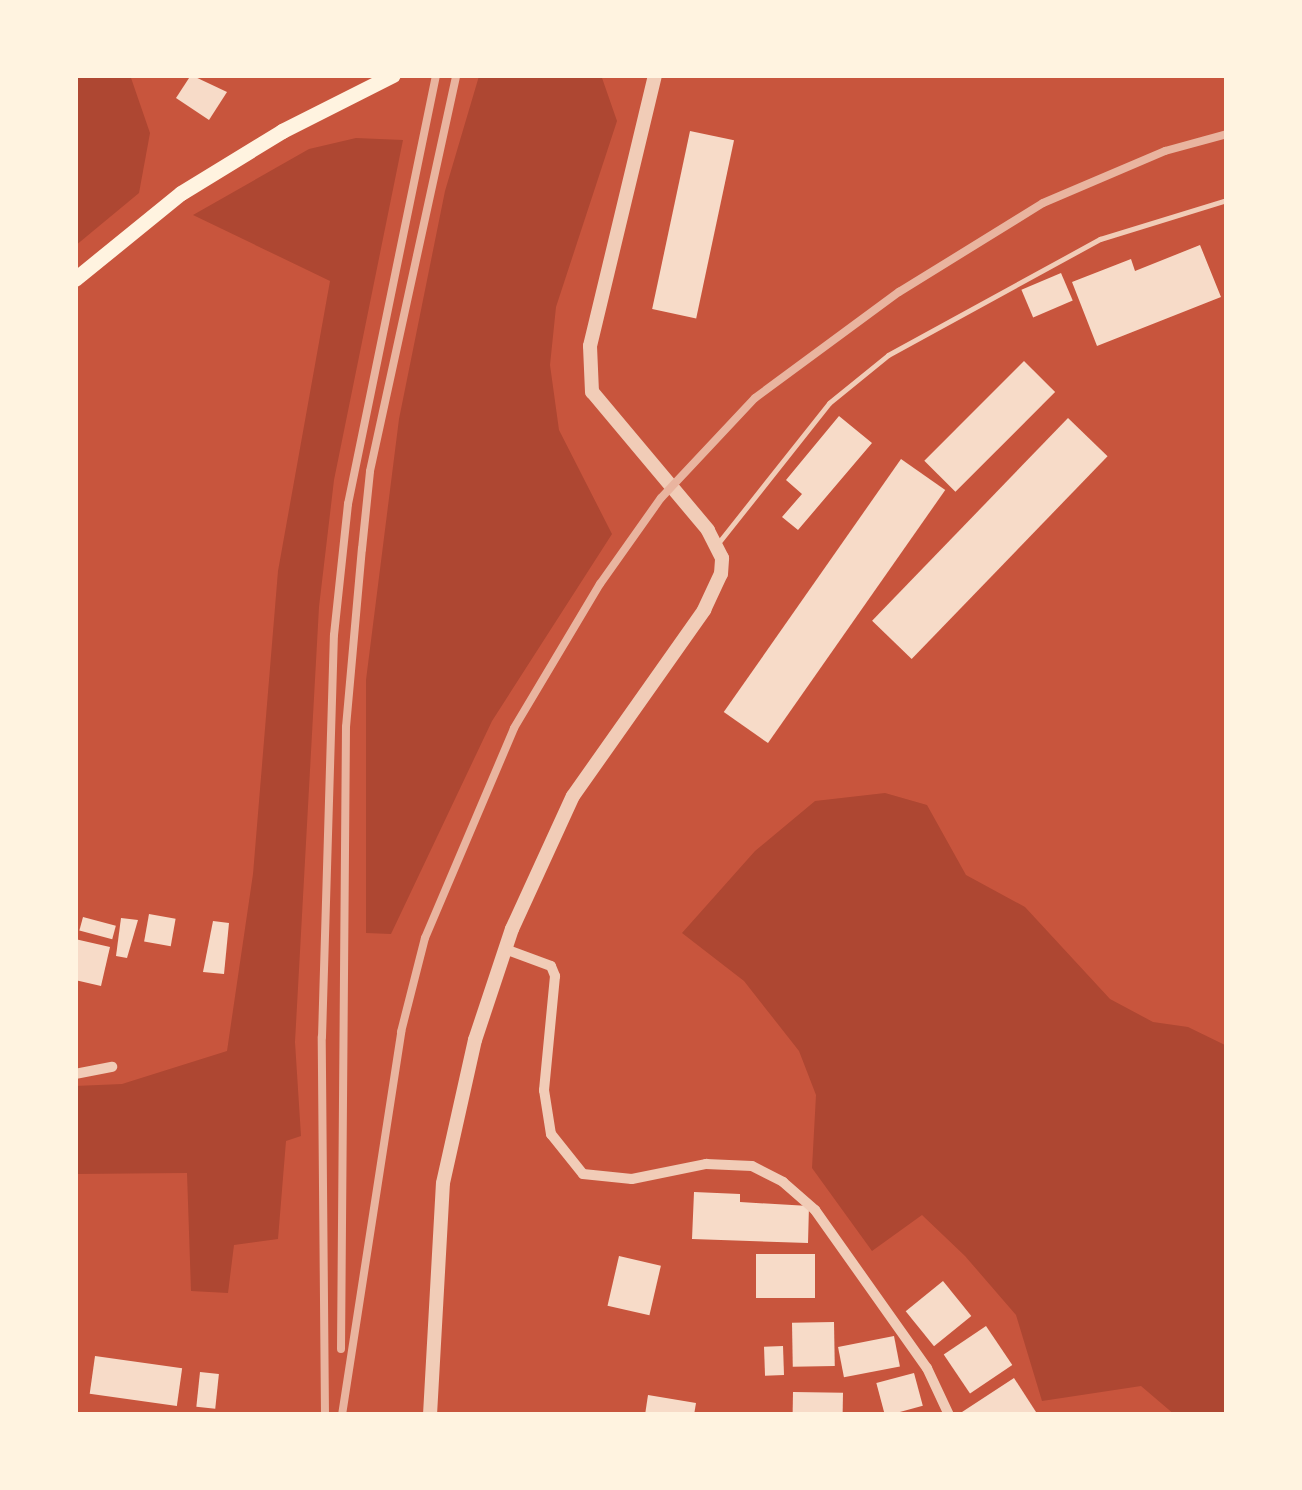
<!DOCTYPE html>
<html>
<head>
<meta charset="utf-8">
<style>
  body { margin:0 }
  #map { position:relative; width:1302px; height:1490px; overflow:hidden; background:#c8553d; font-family:Raleway,sans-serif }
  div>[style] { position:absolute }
  .green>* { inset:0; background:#ae4732 }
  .building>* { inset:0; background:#f7dbc8; transform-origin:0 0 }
  .service>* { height:5px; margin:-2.5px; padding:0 2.5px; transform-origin:2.5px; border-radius:2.5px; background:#f1ccb7 }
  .minor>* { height:10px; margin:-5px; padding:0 5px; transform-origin:5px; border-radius:5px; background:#f1ccb7 }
  .tertiary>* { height:14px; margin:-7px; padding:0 7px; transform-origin:7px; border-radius:7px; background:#f1ccb7 }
  .secondary>* { height:15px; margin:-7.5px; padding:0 7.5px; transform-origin:7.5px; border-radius:7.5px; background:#fff3e0 }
  .rail>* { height:8px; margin:-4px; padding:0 4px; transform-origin:4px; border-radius:4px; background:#e9b49f }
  span { translate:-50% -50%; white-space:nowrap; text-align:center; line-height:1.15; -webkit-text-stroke:8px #fff3e0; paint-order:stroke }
  .frame { position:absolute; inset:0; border:78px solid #fff3e0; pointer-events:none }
</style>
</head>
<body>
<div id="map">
  <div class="green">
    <div style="clip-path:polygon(75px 75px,130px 75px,150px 133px,139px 193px,75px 246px)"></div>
    <div style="clip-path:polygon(601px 75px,617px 121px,556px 307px,550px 365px,559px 430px,612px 534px,492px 721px,391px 934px,366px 933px,366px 680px,399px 419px,445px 191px,479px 76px)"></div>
    <div style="clip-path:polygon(356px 138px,403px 140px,334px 480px,319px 607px,295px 1042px,301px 1136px,286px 1141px,278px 1239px,234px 1245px,228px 1293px,191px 1291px,187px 1173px,75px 1174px,75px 1086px,122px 1084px,227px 1051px,253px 874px,278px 571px,330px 281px,193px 215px,309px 149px)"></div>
    <div style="clip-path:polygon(885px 793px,927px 805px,966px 875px,1025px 907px,1110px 999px,1153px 1022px,1188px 1027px,1227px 1046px,1227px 1415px,1175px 1415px,1141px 1386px,1042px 1401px,1016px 1315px,965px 1256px,922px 1215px,872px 1251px,812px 1168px,816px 1095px,799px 1051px,744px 981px,682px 933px,755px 851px,815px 801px)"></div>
  </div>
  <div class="building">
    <div style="clip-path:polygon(191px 75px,227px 92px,209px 120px,176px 98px)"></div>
    <div style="left:690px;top:131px;width:45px;height:182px;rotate:12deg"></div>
    <div style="clip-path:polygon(1200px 245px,1221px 297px,1097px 346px,1072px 282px,1131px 259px,1135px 271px)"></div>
    <div style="left:1061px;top:273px;width:30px;height:43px;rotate:67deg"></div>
    <div style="left:1024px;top:361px;width:44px;height:141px;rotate:45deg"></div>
    <div style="clip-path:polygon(839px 416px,872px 443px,798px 530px,782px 517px,802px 494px,786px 480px)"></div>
    <div style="left:1068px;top:418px;width:55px;height:282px;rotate:44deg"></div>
    <div style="left:901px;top:459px;width:54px;height:309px;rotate:35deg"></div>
    <div style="left:149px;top:914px;width:27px;height:28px;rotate:10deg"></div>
    <div style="left:83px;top:917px;width:34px;height:14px;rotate:15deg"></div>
    <div style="clip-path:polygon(121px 918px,138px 920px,127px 958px,116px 956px)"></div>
    <div style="clip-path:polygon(213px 921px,229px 923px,224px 974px,203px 972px)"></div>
    <div style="clip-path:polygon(75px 939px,110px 947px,101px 986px,75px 980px)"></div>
    <div style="clip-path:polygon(694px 1192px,740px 1194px,740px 1202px,809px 1206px,808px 1243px,692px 1239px)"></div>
    <div style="left:756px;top:1254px;width:59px;height:44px"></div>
    <div style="left:619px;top:1256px;width:43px;height:51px;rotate:13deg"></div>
    <div style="left:943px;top:1281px;width:45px;height:48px;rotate:51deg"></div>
    <div style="left:834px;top:1322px;width:44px;height:42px;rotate:89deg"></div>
    <div style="left:986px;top:1326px;width:47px;height:51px;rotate:56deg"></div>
    <div style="left:894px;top:1336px;width:31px;height:57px;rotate:79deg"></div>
    <div style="left:783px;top:1346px;width:29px;height:19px;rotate:88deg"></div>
    <div style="left:95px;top:1356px;width:88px;height:38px;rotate:8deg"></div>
    <div style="left:200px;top:1372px;width:19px;height:35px;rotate:6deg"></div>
    <div style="left:914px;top:1373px;width:34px;height:39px;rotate:75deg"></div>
    <div style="clip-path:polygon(1014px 1378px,1036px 1412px,964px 1415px,962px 1412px)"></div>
    <div style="left:793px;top:1392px;width:50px;height:23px;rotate:1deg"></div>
    <div style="clip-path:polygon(648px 1395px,696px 1403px,694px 1415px,645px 1415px)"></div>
  </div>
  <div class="service">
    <div style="left:719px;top:542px;width:177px;rotate:-51.6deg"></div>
    <div style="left:829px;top:403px;width:76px;rotate:-39.1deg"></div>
    <div style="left:888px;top:355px;width:242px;rotate:-28.7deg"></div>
    <div style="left:1100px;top:239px;width:133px;rotate:-17.1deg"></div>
  </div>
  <div class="minor">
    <div style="left:505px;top:949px;width:49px;rotate:20.3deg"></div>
    <div style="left:551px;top:966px;width:11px;rotate:68deg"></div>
    <div style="left:555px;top:976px;width:115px;rotate:95.5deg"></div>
    <div style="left:544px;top:1090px;width:45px;rotate:81deg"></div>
    <div style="left:551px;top:1134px;width:51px;rotate:51.3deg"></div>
    <div style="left:583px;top:1174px;width:49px;rotate:5.8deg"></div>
    <div style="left:632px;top:1179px;width:76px;rotate:-11.5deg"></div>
    <div style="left:706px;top:1164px;width:46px;rotate:2.5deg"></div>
    <div style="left:752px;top:1166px;width:35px;rotate:27deg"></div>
    <div style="left:783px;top:1182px;width:43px;rotate:41.2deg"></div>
    <div style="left:815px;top:1210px;width:194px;rotate:54.7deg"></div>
    <div style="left:927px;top:1368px;width:52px;rotate:64.9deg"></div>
    <div style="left:75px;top:1074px;width:38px;rotate:-11deg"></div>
  </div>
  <div class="tertiary">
    <div style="left:430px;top:1415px;width:232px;rotate:-86.8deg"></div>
    <div style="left:443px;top:1183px;width:147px;rotate:-77.4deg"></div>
    <div style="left:475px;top:1040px;width:117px;rotate:-71.6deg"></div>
    <div style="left:512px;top:929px;width:146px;rotate:-65.4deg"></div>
    <div style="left:573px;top:796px;width:228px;rotate:-54.8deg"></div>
    <div style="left:704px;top:610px;width:40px;rotate:-65deg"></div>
    <div style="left:721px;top:574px;width:16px;rotate:-86deg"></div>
    <div style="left:722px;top:558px;width:31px;rotate:-117deg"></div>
    <div style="left:708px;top:530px;width:180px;rotate:-130deg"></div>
    <div style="left:592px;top:392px;width:46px;rotate:-92.5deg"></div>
    <div style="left:590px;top:346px;width:279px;rotate:-76.5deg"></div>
  </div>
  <div class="secondary">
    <div style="left:75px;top:279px;width:136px;rotate:-39.1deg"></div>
    <div style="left:181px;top:193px;width:119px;rotate:-31.5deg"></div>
    <div style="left:282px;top:131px;width:124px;rotate:-26.8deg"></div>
  </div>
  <div class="rail">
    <div style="left:341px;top:1349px;width:622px;rotate:-89.54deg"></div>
    <div style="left:346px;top:727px;width:179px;rotate:-84.9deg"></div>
    <div style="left:362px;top:549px;width:78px;rotate:-84.1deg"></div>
    <div style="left:370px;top:471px;width:405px;rotate:-77.7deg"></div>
    <div style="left:325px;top:1415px;width:378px;rotate:-90.5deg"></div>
    <div style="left:322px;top:1037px;width:402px;rotate:-88.3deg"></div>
    <div style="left:334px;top:635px;width:132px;rotate:-83.9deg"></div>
    <div style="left:348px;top:504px;width:438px;rotate:-78.4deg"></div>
    <div style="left:342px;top:1415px;width:388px;rotate:-81.2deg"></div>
    <div style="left:401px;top:1032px;width:97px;rotate:-75.7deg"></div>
    <div style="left:425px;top:938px;width:228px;rotate:-67deg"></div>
    <div style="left:514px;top:728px;width:168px;rotate:-59.2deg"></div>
    <div style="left:600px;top:584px;width:105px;rotate:-54.7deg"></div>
    <div style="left:661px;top:498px;width:137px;rotate:-46.8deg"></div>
    <div style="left:755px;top:398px;width:179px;rotate:-36.4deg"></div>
    <div style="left:899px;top:292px;width:169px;rotate:-31.7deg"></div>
    <div style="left:1043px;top:203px;width:133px;rotate:-23.1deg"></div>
    <div style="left:1165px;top:151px;width:64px;rotate:-15.3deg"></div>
  </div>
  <div class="frame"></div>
</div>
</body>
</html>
